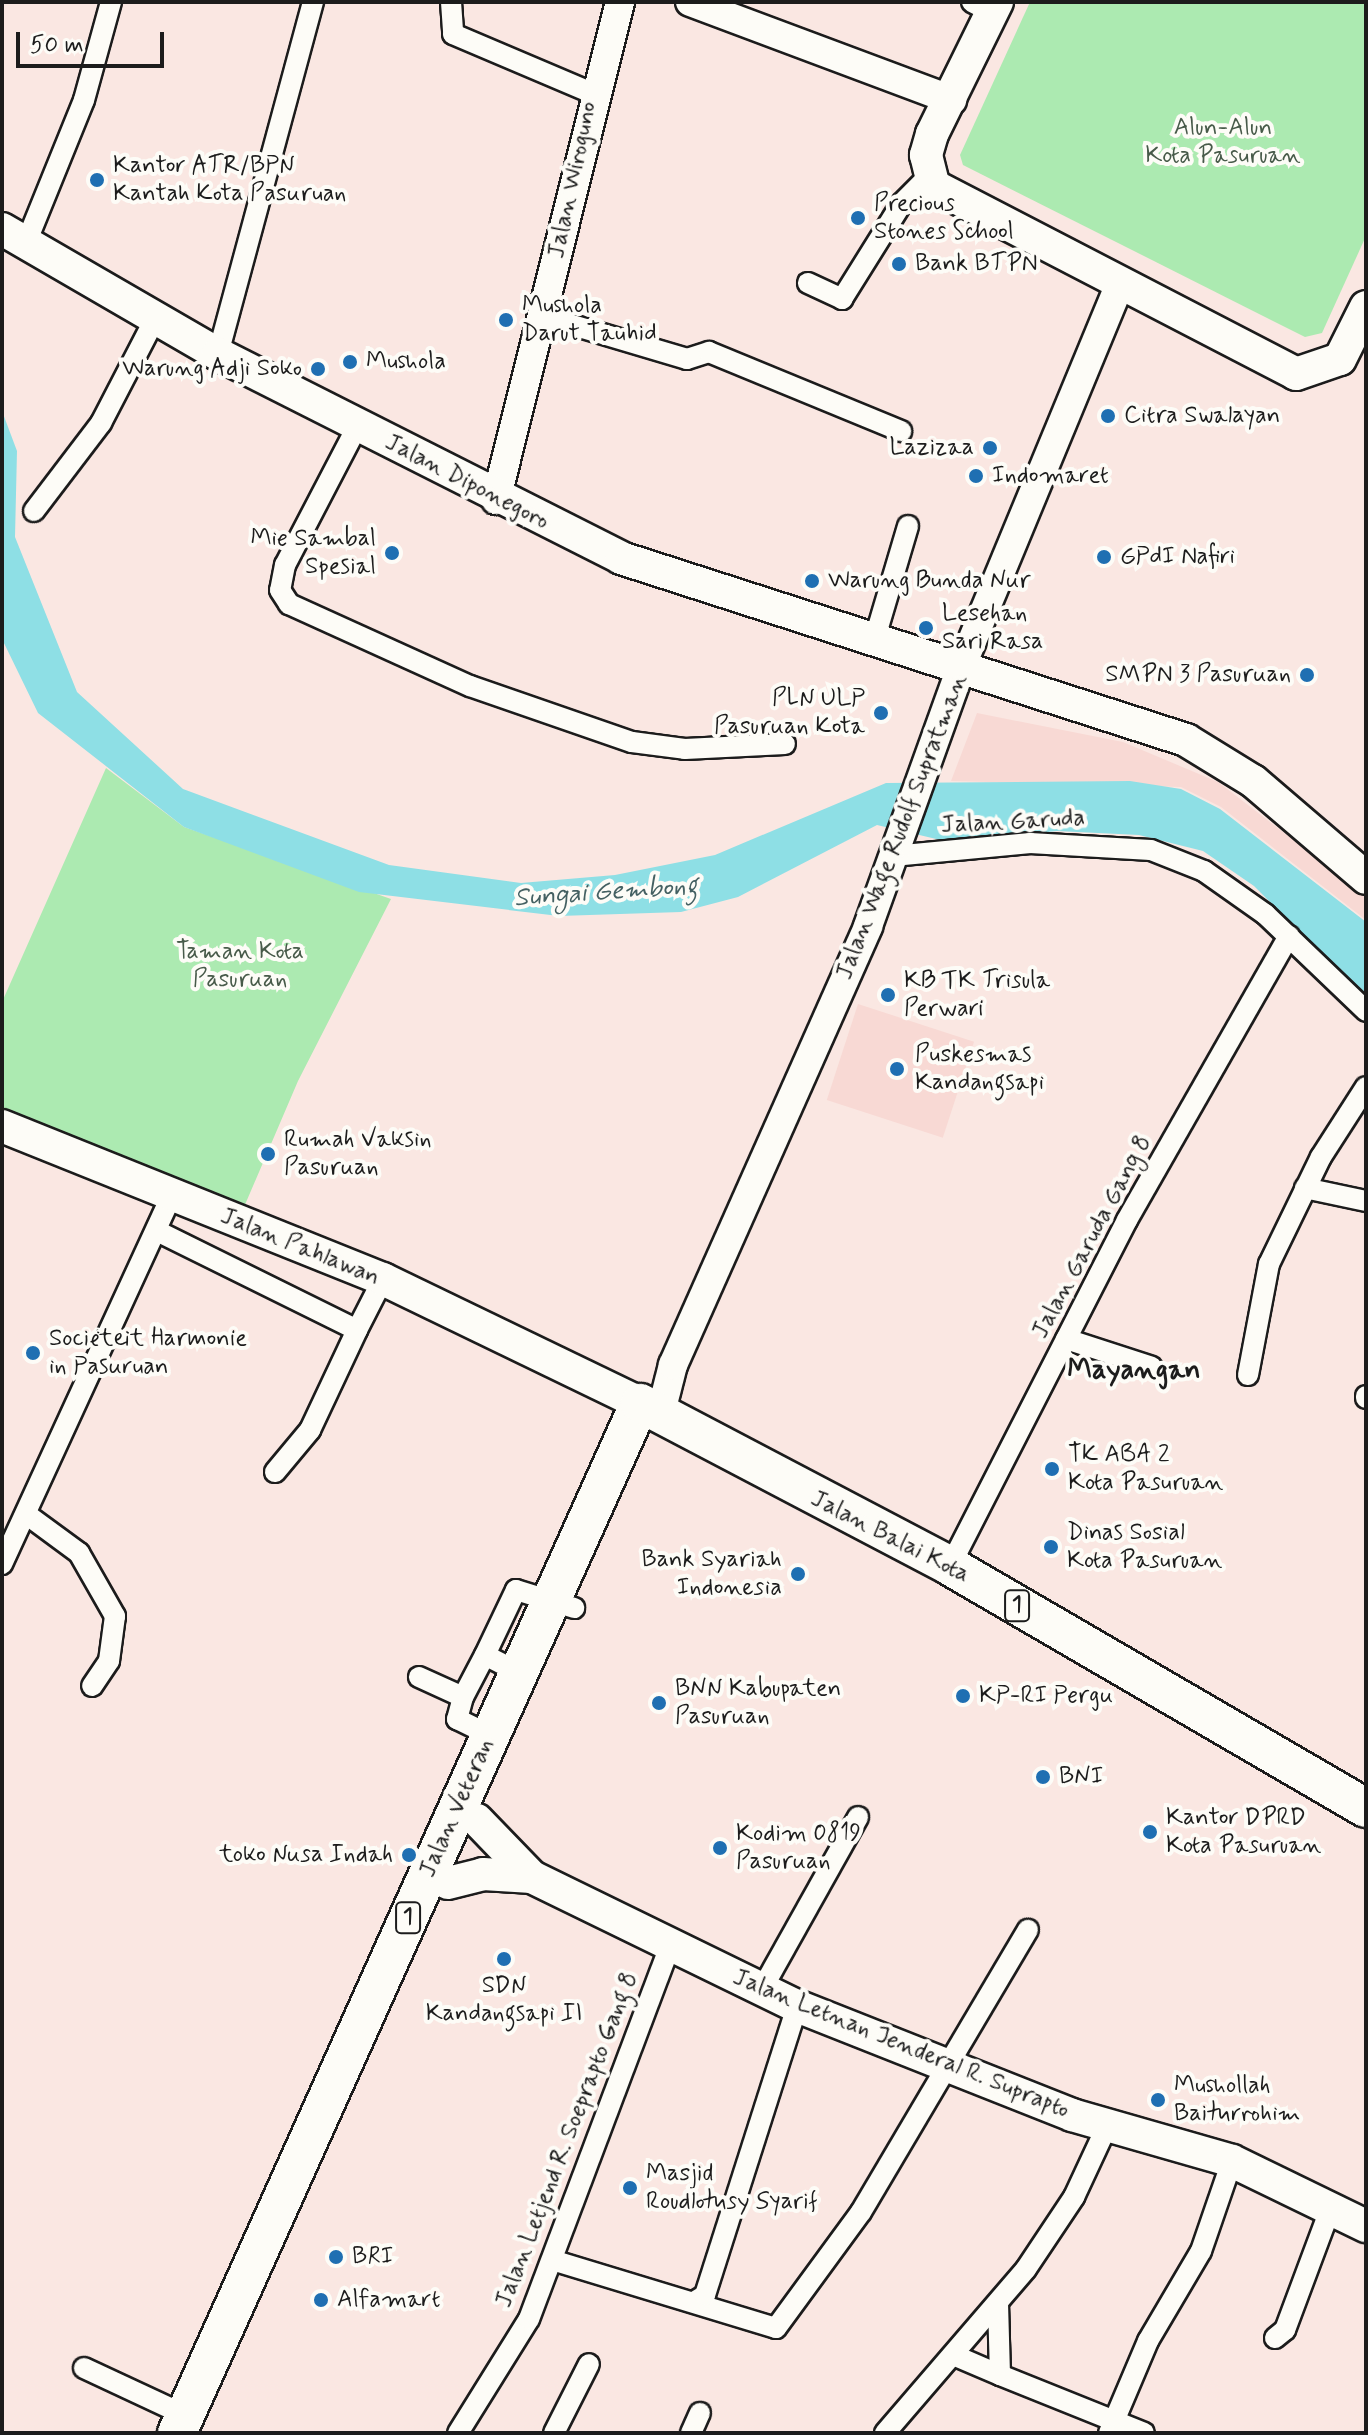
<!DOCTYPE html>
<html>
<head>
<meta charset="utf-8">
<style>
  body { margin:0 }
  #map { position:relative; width:1368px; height:2435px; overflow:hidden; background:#fae7e2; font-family:Mynerve,sans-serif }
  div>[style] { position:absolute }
  .built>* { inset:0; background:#f8d9d4; transform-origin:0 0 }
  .green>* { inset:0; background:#aceab1 }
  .water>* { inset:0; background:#8edfe5 }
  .roads { filter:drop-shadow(2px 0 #1c1c1c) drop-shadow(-2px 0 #1c1c1c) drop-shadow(0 2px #1c1c1c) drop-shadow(0 -2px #1c1c1c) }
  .street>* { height:20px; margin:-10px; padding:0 10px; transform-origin:10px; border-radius:10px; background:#fdfcf7 }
  .secondary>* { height:28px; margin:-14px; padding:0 14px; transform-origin:14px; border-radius:14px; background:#fdfcf7 }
  .primary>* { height:32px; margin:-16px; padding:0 16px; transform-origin:16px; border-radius:16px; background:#fdfcf7 }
  .highway>* { height:38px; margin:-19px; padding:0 19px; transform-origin:19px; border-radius:19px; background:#fdfcf7 }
  .dots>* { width:22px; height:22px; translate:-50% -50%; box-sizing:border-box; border:4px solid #fdfcf7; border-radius:50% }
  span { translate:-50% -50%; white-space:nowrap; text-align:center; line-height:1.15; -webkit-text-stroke:8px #fdfcf7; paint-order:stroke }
  .shield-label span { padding:2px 6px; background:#fdfcf7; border:2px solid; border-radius:6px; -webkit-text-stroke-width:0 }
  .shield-label { font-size:22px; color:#1c1c1c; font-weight:700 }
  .park-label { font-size:24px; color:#475a49 }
  .poi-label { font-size:24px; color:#1c1c1c }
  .left { translate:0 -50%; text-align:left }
  .right { translate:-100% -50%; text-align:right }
  .street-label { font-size:24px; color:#1c1c1c }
  .water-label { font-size:26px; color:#446062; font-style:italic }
  .quarter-label { font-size:28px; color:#1c1c1c; font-weight:700 }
  .frame { position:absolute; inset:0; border:4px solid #1c1c1c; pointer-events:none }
  .scale { position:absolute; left:16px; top:32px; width:148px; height:36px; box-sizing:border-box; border:4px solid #1c1c1c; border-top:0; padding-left:10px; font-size:24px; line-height:28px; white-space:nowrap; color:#1c1c1c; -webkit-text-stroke:6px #fdfcf7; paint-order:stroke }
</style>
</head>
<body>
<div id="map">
  <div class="built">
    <div style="clip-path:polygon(977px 713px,1123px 742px,1218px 782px,1366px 896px,1366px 920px,1221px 807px,1181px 787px,951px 781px)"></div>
    <div style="left:858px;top:1004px;width:122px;height:101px;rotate:18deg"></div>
  </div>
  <div class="green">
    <div style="clip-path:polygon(1030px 2px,1366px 2px,1366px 236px,1322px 333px,1305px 337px,963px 165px,960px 155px)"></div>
    <div style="clip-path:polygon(106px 768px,184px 827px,391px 899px,298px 1081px,238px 1221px,2px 1120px,2px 1002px)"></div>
  </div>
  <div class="water">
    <div style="clip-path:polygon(2px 411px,17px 451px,15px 537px,77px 692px,183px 789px,389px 865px,521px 883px,615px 875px,715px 855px,886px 783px,1130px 781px,1181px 789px,1220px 809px,1366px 922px,1366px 998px,1254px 886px,1203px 851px,1139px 835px,1057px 831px,949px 842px,877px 825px,738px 897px,681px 912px,559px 916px,359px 892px,184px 827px,38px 713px,2px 639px)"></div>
  </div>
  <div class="roads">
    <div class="street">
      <div style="left:451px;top:2px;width:32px;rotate:86deg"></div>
      <div style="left:453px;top:34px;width:151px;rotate:23deg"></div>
      <div style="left:972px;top:2px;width:22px;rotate:27deg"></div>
      <div style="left:26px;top:243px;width:154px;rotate:-67.9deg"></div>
      <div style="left:84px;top:100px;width:102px;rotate:-74.6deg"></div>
      <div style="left:808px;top:283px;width:38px;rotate:25deg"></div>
      <div style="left:842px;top:299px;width:113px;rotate:-58deg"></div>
      <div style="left:902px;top:203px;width:38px;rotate:-45deg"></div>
      <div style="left:542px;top:316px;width:151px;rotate:16.5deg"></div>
      <div style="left:687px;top:359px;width:23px;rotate:-18deg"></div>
      <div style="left:709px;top:352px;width:208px;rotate:22.4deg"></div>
      <div style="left:218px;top:354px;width:365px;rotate:-74.9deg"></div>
      <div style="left:358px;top:425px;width:158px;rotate:117.5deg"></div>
      <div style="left:285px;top:565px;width:25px;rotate:101deg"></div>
      <div style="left:280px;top:590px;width:17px;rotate:57deg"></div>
      <div style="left:289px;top:604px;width:199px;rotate:24.4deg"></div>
      <div style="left:470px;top:686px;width:171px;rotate:19.1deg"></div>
      <div style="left:632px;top:742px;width:53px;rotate:7.5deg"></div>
      <div style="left:685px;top:749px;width:100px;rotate:-2.9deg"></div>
      <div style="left:34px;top:511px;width:111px;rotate:-52.7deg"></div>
      <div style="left:101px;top:423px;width:119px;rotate:-62.6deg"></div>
      <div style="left:874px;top:641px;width:120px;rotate:-73.5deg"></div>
      <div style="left:893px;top:856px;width:138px;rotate:-5.4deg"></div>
      <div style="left:1030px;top:843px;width:121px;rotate:3.3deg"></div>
      <div style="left:1151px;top:850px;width:57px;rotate:21.6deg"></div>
      <div style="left:1204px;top:871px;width:75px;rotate:35.2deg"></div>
      <div style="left:1265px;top:914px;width:140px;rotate:43.8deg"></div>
      <div style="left:1305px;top:1188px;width:62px;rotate:12deg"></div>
      <div style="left:159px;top:1232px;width:221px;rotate:26.3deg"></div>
      <div style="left:357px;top:1330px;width:57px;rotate:-63deg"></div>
      <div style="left:1066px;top:1339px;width:90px;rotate:18deg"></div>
      <div style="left:1248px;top:1375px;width:113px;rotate:-79.3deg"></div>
      <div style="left:1269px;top:1264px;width:119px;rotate:-64.1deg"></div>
      <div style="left:1321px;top:1157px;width:83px;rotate:-57.3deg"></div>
      <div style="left:1366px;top:1398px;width:2px;rotate:-90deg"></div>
      <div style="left:275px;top:1472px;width:55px;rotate:-50.2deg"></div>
      <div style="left:310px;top:1430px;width:110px;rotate:-64.8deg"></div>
      <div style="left:26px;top:1514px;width:66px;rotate:36.3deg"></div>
      <div style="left:79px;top:1553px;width:73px;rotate:60.3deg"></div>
      <div style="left:115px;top:1616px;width:45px;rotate:97.6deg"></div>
      <div style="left:109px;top:1661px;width:30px;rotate:124deg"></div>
      <div style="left:2px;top:1564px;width:405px;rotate:-65.3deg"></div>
      <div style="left:950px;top:1566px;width:389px;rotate:-62.9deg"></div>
      <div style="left:1127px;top:1220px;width:327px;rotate:-60.3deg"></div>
      <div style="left:518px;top:1672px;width:37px;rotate:-153deg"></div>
      <div style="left:485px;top:1655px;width:72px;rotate:-64.5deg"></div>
      <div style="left:516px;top:1590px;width:61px;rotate:17.2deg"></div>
      <div style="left:419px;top:1677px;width:48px;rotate:24.4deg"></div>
      <div style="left:463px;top:1697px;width:23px;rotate:105deg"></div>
      <div style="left:457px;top:1719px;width:37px;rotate:26deg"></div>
      <div style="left:463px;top:1697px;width:47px;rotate:-62.4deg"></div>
      <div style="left:762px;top:1989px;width:197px;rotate:-60.8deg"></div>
      <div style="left:552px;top:2260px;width:234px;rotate:16.9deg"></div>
      <div style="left:776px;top:2328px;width:144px;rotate:-53.8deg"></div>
      <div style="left:861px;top:2212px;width:328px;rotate:-59.4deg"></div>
      <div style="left:694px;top:2302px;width:13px;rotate:-32deg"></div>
      <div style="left:705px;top:2295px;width:303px;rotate:-72.3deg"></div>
      <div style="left:998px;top:2303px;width:72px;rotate:88.4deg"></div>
      <div style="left:1000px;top:2375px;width:155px;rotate:21.9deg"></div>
      <div style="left:1275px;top:2338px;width:13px;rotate:-39deg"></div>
      <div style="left:1285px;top:2330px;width:131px;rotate:-69.5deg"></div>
      <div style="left:958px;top:2357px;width:46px;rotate:23.2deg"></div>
      <div style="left:84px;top:2368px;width:111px;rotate:25deg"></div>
      <div style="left:458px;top:2433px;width:134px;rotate:-58.1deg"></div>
      <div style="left:529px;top:2319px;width:400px;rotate:-69.3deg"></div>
      <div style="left:554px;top:2433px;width:77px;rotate:-63.1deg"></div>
      <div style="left:691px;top:2433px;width:22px;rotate:-66deg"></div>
      <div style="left:885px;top:2433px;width:216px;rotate:-49.3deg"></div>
      <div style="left:1026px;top:2269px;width:87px;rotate:-56.3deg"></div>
      <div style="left:1074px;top:2197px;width:81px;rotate:-65deg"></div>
      <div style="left:1109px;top:2433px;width:100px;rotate:-67deg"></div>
      <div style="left:1148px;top:2341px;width:104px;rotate:-59.5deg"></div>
      <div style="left:1201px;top:2251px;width:95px;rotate:-71deg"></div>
    </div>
    <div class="secondary">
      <div style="left:690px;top:2px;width:280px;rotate:20.5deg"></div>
      <div style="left:496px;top:500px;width:513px;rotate:-76.02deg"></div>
      <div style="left:660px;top:1416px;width:53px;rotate:-75.7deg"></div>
      <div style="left:673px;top:1365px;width:480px;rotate:-66deg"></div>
      <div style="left:868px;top:926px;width:272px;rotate:-70.2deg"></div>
      <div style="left:960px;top:670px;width:418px;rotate:-67.5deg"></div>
    </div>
    <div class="primary">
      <div style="left:997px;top:2px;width:147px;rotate:116.2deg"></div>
      <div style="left:932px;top:134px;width:22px;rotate:106deg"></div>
      <div style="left:926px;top:155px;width:32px;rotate:76deg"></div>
      <div style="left:934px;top:186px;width:408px;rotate:27.4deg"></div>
      <div style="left:1296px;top:374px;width:46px;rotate:-18.8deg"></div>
      <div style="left:1340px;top:359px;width:58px;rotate:-63.4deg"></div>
      <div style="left:2px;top:229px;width:250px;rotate:30.1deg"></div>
      <div style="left:218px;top:354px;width:452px;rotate:26.8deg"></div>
      <div style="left:621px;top:558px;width:594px;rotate:17.85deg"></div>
      <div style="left:1186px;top:740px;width:79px;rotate:31.5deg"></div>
      <div style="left:1253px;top:781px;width:149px;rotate:40.6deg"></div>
      <div style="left:2px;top:1126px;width:411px;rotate:21.9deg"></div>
      <div style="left:383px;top:1279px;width:285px;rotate:25.8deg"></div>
      <div style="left:477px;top:1820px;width:79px;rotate:46deg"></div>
      <div style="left:532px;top:1877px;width:295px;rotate:26deg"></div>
      <div style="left:797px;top:2006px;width:296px;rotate:21.6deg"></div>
      <div style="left:1072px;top:2115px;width:166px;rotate:16deg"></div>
      <div style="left:1232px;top:2161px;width:149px;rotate:25.9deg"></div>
      <div style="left:448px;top:1883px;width:36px;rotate:-14deg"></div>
      <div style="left:483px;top:1874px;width:49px;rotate:3.5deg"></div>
    </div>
    <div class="highway">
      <div style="left:177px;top:2433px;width:1129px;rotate:-65.8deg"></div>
      <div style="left:640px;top:1403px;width:350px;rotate:27.7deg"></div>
      <div style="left:950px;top:1566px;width:481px;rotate:30.2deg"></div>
    </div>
  </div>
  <div class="dots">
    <div style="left:97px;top:180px;background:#1f6fb2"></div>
    <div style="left:858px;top:218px;background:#1f6fb2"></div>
    <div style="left:899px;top:264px;background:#1f6fb2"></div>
    <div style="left:506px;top:320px;background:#1f6fb2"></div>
    <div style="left:350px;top:362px;background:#1f6fb2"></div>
    <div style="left:318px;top:369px;background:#1f6fb2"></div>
    <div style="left:1108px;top:416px;background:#1f6fb2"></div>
    <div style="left:990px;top:448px;background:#1f6fb2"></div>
    <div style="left:976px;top:476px;background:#1f6fb2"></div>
    <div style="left:392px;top:553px;background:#1f6fb2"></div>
    <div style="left:1104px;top:557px;background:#1f6fb2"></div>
    <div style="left:812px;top:581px;background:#1f6fb2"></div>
    <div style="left:926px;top:628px;background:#1f6fb2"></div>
    <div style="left:1307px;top:675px;background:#1f6fb2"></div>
    <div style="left:881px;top:713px;background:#1f6fb2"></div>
    <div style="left:888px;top:995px;background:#1f6fb2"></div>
    <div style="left:897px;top:1069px;background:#1f6fb2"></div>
    <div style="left:268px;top:1154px;background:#1f6fb2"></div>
    <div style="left:33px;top:1353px;background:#1f6fb2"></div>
    <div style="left:1052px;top:1469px;background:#1f6fb2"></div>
    <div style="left:1051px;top:1547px;background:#1f6fb2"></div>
    <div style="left:798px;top:1574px;background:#1f6fb2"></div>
    <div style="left:963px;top:1696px;background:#1f6fb2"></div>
    <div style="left:659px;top:1703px;background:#1f6fb2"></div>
    <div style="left:1043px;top:1777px;background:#1f6fb2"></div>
    <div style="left:1150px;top:1832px;background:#1f6fb2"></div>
    <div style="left:720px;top:1848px;background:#1f6fb2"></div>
    <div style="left:409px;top:1855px;background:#1f6fb2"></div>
    <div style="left:504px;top:1959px;background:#1f6fb2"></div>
    <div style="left:1158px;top:2100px;background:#1f6fb2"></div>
    <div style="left:630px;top:2188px;background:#1f6fb2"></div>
    <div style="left:336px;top:2257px;background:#1f6fb2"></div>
    <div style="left:321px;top:2300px;background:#1f6fb2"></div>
  </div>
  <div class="shield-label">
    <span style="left:1017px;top:1606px">1</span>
    <span style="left:408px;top:1918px">1</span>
  </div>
  <div class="park-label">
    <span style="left:1223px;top:142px">Alun-Alun<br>Kota Pasuruan</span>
    <span style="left:240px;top:966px">Taman Kota<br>Pasuruan</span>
  </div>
  <div class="poi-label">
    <span class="left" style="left:113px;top:180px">Kantor ATR/BPN<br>Kantah Kota Pasuruan</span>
    <span class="left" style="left:874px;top:218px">Precious<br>Stones School</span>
    <span class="left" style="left:915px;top:264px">Bank BTPN</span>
    <span class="left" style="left:522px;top:320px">Mushola<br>Darut Tauhid</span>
    <span class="left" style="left:366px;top:362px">Mushola</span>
    <span class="right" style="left:302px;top:369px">Warung Adji Soko</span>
    <span class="left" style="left:1124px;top:416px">Citra Swalayan</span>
    <span class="right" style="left:974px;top:448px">Lazizaa</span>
    <span class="left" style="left:992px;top:476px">Indomaret</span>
    <span class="right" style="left:376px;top:553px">Mie Sambal<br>Spesial</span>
    <span class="left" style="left:1120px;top:557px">GPdI Nafiri</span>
    <span class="left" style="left:828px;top:581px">Warung Bunda Nur</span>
    <span class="left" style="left:942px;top:628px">Lesehan<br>Sari Rasa</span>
    <span class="right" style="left:1291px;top:675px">SMPN 3 Pasuruan</span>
    <span class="right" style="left:865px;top:713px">PLN ULP<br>Pasuruan Kota</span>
    <span class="left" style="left:904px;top:995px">KB TK Trisula<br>Perwari</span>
    <span class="left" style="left:915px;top:1069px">Puskesmas<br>Kandangsapi</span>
    <span class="left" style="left:284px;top:1154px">Rumah Vaksin<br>Pasuruan</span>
    <span class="left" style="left:49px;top:1353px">Sociëteit Harmonie<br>in Pasuruan</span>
    <span class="left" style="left:1068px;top:1469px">TK ABA 2<br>Kota Pasuruan</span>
    <span class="left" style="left:1067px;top:1547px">Dinas Sosial<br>Kota Pasuruan</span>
    <span class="right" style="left:782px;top:1574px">Bank Syariah<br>Indonesia</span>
    <span class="left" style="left:675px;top:1703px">BNN Kabupaten<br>Pasuruan</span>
    <span class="left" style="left:979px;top:1696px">KP-RI Pergu</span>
    <span class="left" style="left:1059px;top:1777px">BNI</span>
    <span class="left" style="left:1166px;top:1832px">Kantor DPRD<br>Kota Pasuruan</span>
    <span class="left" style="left:736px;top:1848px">Kodim 0819<br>Pasuruan</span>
    <span class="right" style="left:393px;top:1855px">toko Nusa Indah</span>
    <span style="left:504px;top:2000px">SDN<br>Kandangsapi II</span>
    <span class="left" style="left:1174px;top:2100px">Mushollah<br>Baiturrohim</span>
    <span class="left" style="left:646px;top:2188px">Masjid<br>Roudlotusy Syarif</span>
    <span class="left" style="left:352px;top:2257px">BRI</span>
    <span class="left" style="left:337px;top:2300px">Alfamart</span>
  </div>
  <div class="street-label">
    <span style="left:573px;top:180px;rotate:-78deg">Jalan Wiroguno</span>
    <span style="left:467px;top:482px;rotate:27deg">Jalan Diponegoro</span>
    <span style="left:1013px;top:822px;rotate:-3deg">Jalan Garuda</span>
    <span style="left:902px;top:827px;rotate:-69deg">Jalan Wage Rudolf Supratman</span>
    <span style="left:1092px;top:1237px;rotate:-62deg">Jalan Garuda Gang 8</span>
    <span style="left:300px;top:1247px;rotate:22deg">Jalan Pahlawan</span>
    <span style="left:890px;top:1537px;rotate:27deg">Jalan Balai Kota</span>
    <span style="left:457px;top:1808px;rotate:-66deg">Jalan Veteran</span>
    <span style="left:901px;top:2044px;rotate:22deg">Jalan Letnan Jenderal R. Suprapto</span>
    <span style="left:567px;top:2140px;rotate:-69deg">Jalan Letjend R. Soeprapto Gang 8</span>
  </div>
  <div class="water-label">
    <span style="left:606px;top:893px;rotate:-4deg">Sungai Gembong</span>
  </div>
  <div class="quarter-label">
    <span style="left:1134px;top:1371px">Mayangan</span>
  </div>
  <div class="frame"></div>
  <div class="scale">50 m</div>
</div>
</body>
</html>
